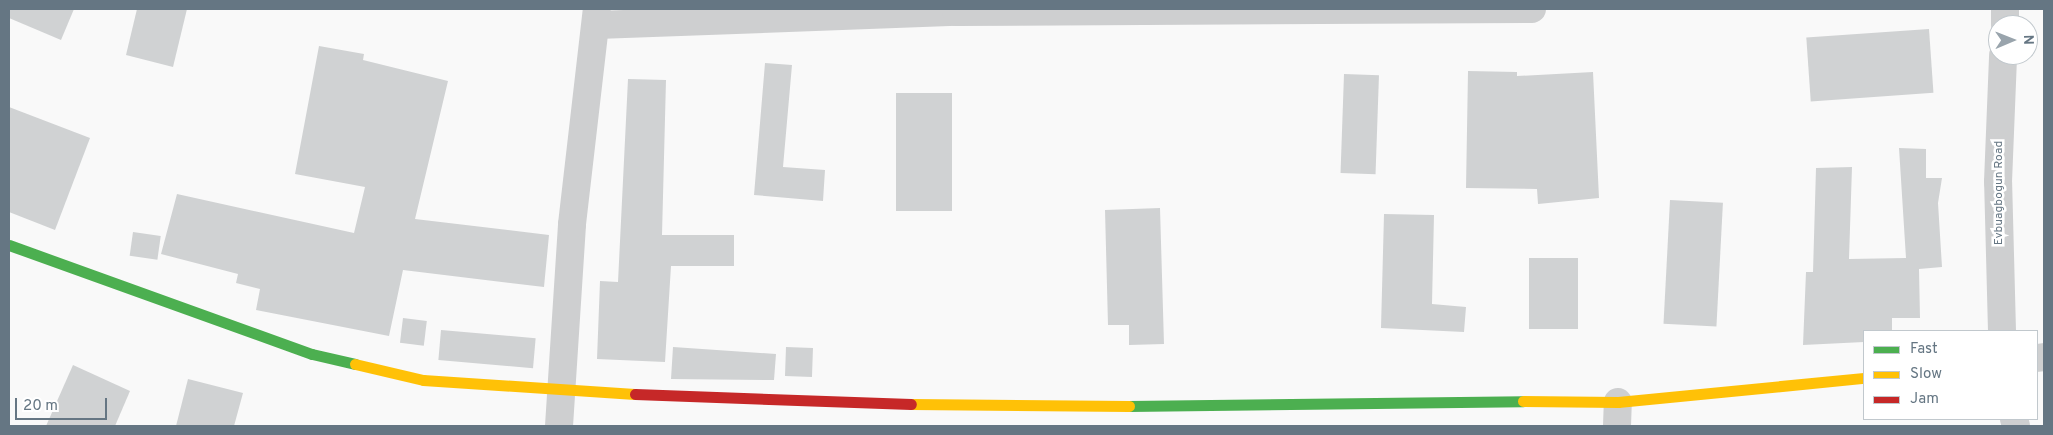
<!DOCTYPE html>
<html>
<head>
<meta charset="utf-8">
<style>
  body { margin:0 }
  #map { position:relative; width:2053px; height:435px; overflow:hidden; background:#f9f9f9; font-family:Overpass,sans-serif }
  div>[style] { position:absolute }
  .building>* { inset:0; background:#d0d2d3; transform-origin:0 0 }
  .street>* { height:28px; margin:-14px; padding:0 14px; transform-origin:14px; border-radius:14px; background:#cecfd0 }
  .fast>* { height:11px; margin:-5.5px; padding:0 5.5px; transform-origin:5.5px; border-radius:5.5px; background:#4caf50 }
  .slow>* { height:11px; margin:-5.5px; padding:0 5.5px; transform-origin:5.5px; border-radius:5.5px; background:#ffc107 }
  .jam>* { height:11px; margin:-5.5px; padding:0 5.5px; transform-origin:5.5px; border-radius:5.5px; background:#c62828 }
  span { translate:-50% -50%; white-space:nowrap; text-align:center; line-height:1.15; -webkit-text-stroke:5px #fff; paint-order:stroke }
  .street-label { font-size:12px; color:#657683 }
  .frame { position:absolute; inset:0; border:10px solid #657683; pointer-events:none }
  .legend { position:absolute; left:1863px; top:330px; width:175px; height:90px; box-sizing:border-box; background:#fff; border:1px solid #c1c8cd; margin:0; padding:6px 9px; list-style:none; font-size:15px; color:#657683 }
  .legend li { display:flex; align-items:center; gap:10px; height:25px }
  .legend b { width:25px; border:1px solid #c1c8cd }
  .north { position:absolute; left:1988px; top:15px; width:50px; height:50px; box-sizing:border-box; background:#fff; border:1px solid #c1c8cd; border-radius:50%; rotate:89deg; font-size:14px; font-weight:700; line-height:20px; text-align:center; color:#657683 }
  .north::after { content:''; display:block; margin:auto; width:18px; height:22px; background:#99a4ac; clip-path:polygon(50% 0,100% 100%,50% 72%,0 100%) }
  .scale { position:absolute; left:15px; top:398px; width:92px; height:22px; box-sizing:border-box; border:2px solid #657683; border-top:0; padding-left:6px; font-size:15px; line-height:18px; white-space:nowrap; color:#657683; -webkit-text-stroke:4px #fff; paint-order:stroke }
</style>
</head>
<body>
<div id="map">
  <div class="building">
    <div style="clip-path:polygon(9px 9px,74px 9px,61px 40px,9px 18px)"></div>
    <div style="clip-path:polygon(137px 9px,187px 9px,173px 67px,126px 55px)"></div>
    <div style="left:1929px;top:29px;width:64px;height:123px;rotate:86deg"></div>
    <div style="clip-path:polygon(319px 46px,364px 54px,363px 60px,448px 81px,415px 219px,549px 235px,544px 287px,403px 270px,389px 336px,256px 310px,260px 289px,236px 283px,238px 274px,161px 254px,177px 194px,354px 233px,365px 187px,295px 174px)"></div>
    <div style="clip-path:polygon(765px 63px,792px 65px,783px 167px,825px 170px,823px 201px,754px 195px)"></div>
    <div style="clip-path:polygon(1468px 71px,1517px 72px,1517px 76px,1593px 72px,1599px 198px,1538px 204px,1537px 189px,1466px 188px)"></div>
    <div style="left:1344px;top:74px;width:35px;height:99px;rotate:2deg"></div>
    <div style="clip-path:polygon(628px 79px,666px 80px,662px 235px,734px 235px,734px 266px,671px 266px,665px 362px,597px 359px,600px 281px,618px 282px)"></div>
    <div style="left:896px;top:93px;width:56px;height:118px"></div>
    <div style="clip-path:polygon(9px 107px,90px 138px,55px 230px,9px 212px)"></div>
    <div style="clip-path:polygon(1899px 148px,1926px 149px,1926px 178px,1942px 178px,1938px 203px,1942px 267px,1919px 269px,1920px 318px,1892px 318px,1892px 331px,1864px 331px,1864px 342px,1803px 345px,1806px 272px,1813px 272px,1816px 168px,1852px 167px,1849px 259px,1906px 258px)"></div>
    <div style="left:1670px;top:200px;width:53px;height:124px;rotate:3deg"></div>
    <div style="clip-path:polygon(1160px 208px,1164px 344px,1129px 345px,1129px 325px,1108px 325px,1105px 210px)"></div>
    <div style="clip-path:polygon(1384px 214px,1434px 215px,1432px 304px,1466px 307px,1464px 332px,1381px 328px)"></div>
    <div style="left:133px;top:232px;width:28px;height:24px;rotate:8deg"></div>
    <div style="left:1529px;top:258px;width:49px;height:71px"></div>
    <div style="left:403px;top:318px;width:24px;height:25px;rotate:7deg"></div>
    <div style="left:441px;top:330px;width:95px;height:30px;rotate:5deg"></div>
    <div style="clip-path:polygon(673px 347px,776px 354px,774px 380px,671px 379px)"></div>
    <div style="left:786px;top:347px;width:27px;height:29px;rotate:2deg"></div>
    <div style="clip-path:polygon(73px 365px,130px 391px,115px 426px,46px 426px)"></div>
    <div style="clip-path:polygon(188px 379px,243px 393px,234px 426px,176px 426px)"></div>
  </div>
  <div class="street">
    <div style="left:597px;top:25px;width:359px;rotate:-2.1deg"></div>
    <div style="left:956px;top:12px;width:576px;rotate:-0.3deg"></div>
    <div style="left:2005px;top:25px;width:16px;rotate:-90deg"></div>
    <div style="left:2002px;top:331px;width:149px;rotate:-91.5deg"></div>
    <div style="left:1998px;top:182px;width:127px;rotate:-87.7deg"></div>
    <div style="left:2037px;top:358px;width:7px;rotate:-8deg"></div>
    <div style="left:2014px;top:419px;width:7px;rotate:74deg"></div>
    <div style="left:559px;top:426px;width:202px;rotate:-86.3deg"></div>
    <div style="left:572px;top:224px;width:216px;rotate:-83.4deg"></div>
    <div style="left:1617px;top:426px;width:24px;rotate:-88deg"></div>
  </div>
  <div class="fast">
    <div style="left:9px;top:245px;width:322px;rotate:19.8deg"></div>
    <div style="left:312px;top:354px;width:44px;rotate:13.1deg"></div>
    <div style="left:1129px;top:406px;width:394px;rotate:-0.7deg"></div>
  </div>
  <div class="slow">
    <div style="left:355px;top:364px;width:70px;rotate:13.2deg"></div>
    <div style="left:423px;top:380px;width:212px;rotate:3.8deg"></div>
    <div style="left:1523px;top:401px;width:95px;rotate:0.6deg"></div>
    <div style="left:1618px;top:402px;width:247px;rotate:-5.6deg"></div>
    <div style="left:911px;top:404px;width:218px;rotate:0.5deg"></div>
  </div>
  <div class="jam">
    <div style="left:635px;top:394px;width:276px;rotate:2.1deg"></div>
  </div>
  <div class="street-label">
    <span style="left:2000px;top:193px;rotate:-90deg">Evbuagbogun Road</span>
  </div>
  <div class="frame"></div>
  <ul class="legend">
  <li><b style="height:6px;background:#4caf50"></b>Fast</li>
  <li><b style="height:6px;background:#ffc107"></b>Slow</li>
  <li><b style="height:6px;background:#c62828"></b>Jam</li>
  </ul>
  <div class="north">N</div>
  <div class="scale">20 m</div>
</div>
</body>
</html>
